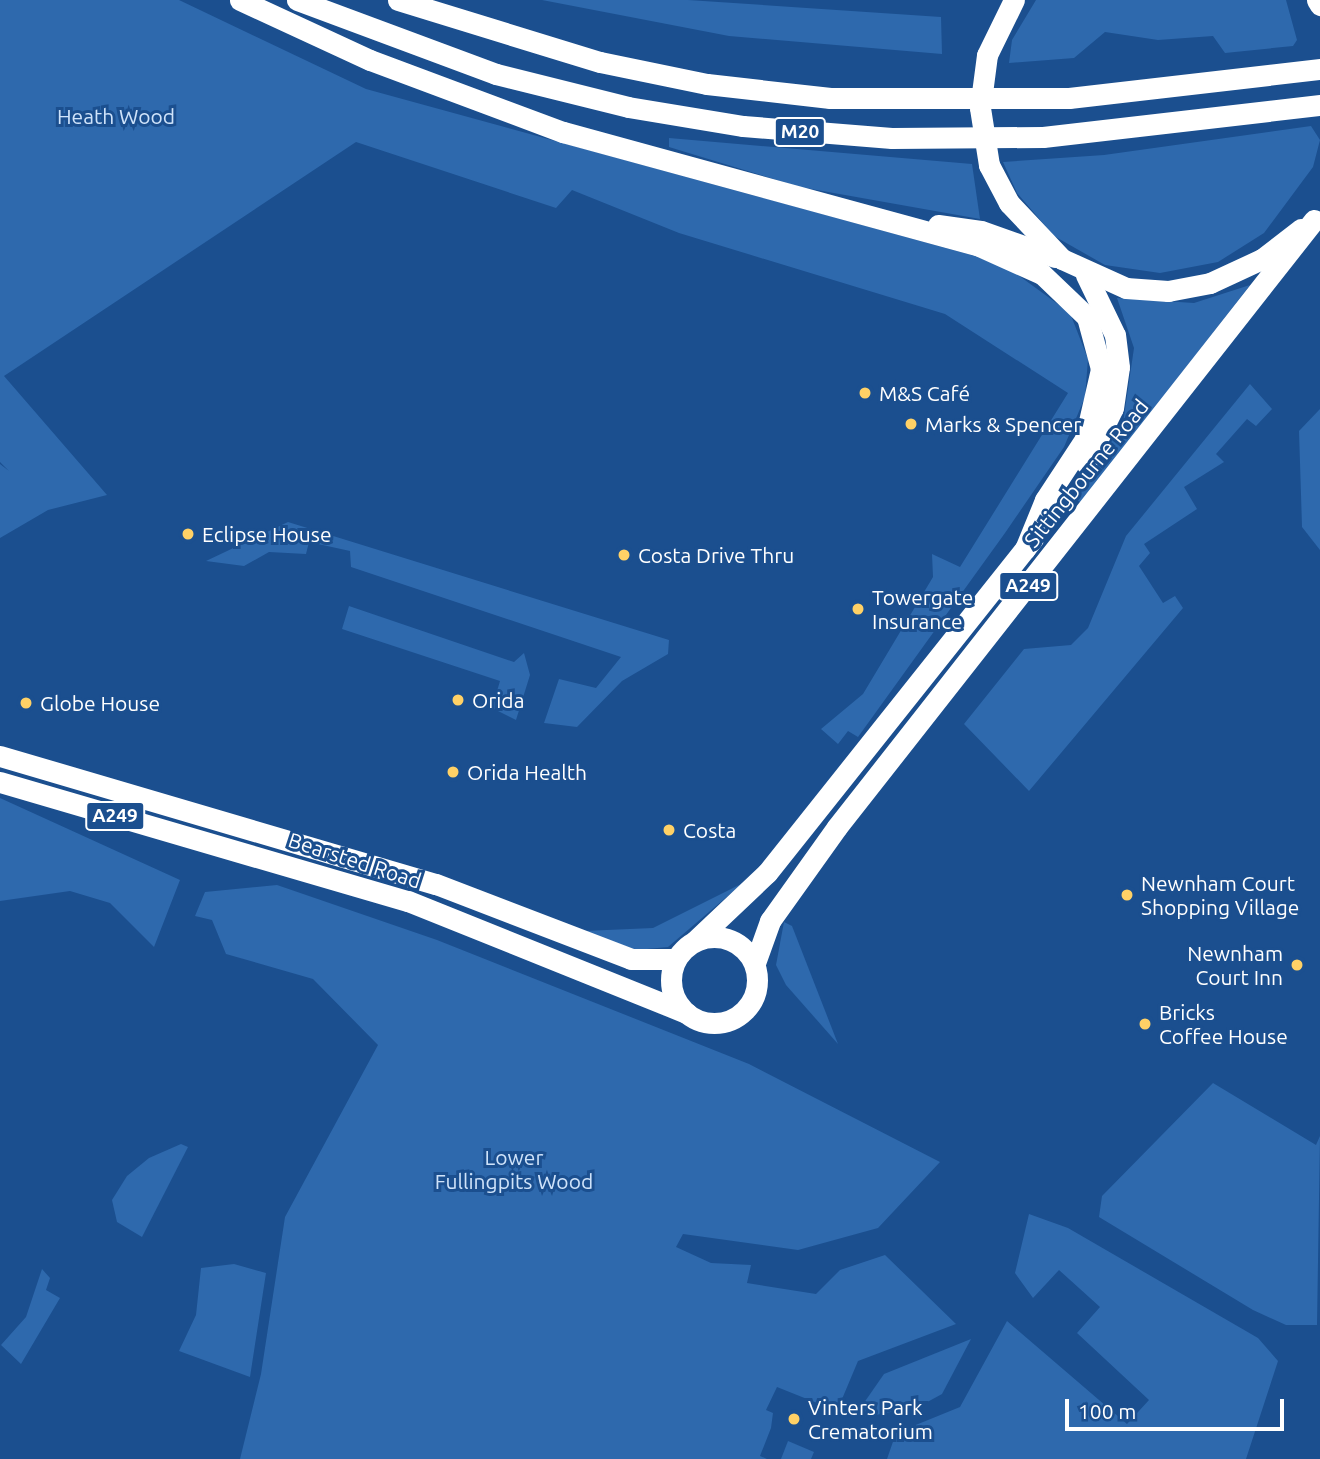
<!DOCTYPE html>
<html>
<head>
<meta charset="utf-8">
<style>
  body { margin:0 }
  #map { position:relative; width:1320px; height:1459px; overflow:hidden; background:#1b4f8f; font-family:Ubuntu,sans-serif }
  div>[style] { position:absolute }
  .green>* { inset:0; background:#2e69ad }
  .highway>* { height:21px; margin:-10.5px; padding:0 10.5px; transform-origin:10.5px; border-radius:10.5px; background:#fff }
  .highway>.ring { margin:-10.5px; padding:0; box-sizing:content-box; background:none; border:21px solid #fff; border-radius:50% }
  .highway-bridge>* { height:21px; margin:-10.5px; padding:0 10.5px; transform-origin:10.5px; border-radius:10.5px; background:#fff }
  .dots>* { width:19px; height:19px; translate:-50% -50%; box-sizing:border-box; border:4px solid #1b4f8f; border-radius:50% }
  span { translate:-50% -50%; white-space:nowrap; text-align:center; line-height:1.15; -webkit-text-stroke:6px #1b4f8f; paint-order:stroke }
  .shield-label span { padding:2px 5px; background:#1b4f8f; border:2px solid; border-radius:5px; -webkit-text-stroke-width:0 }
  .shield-label { font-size:19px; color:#fff; font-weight:700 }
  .park-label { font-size:21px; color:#cfe3fa }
  .poi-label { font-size:21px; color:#fff }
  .left { translate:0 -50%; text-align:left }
  .right { translate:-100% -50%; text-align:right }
  .street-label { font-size:21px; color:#fff }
  .scale { position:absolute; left:1065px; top:1399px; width:219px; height:32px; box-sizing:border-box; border:4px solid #fff; border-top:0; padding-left:9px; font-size:21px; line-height:24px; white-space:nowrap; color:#fff; -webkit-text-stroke:5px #1b4f8f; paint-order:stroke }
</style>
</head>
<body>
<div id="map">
  <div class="green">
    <div style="clip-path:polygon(0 0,179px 0,366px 89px,975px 256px,1014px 272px,1070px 313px,1088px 359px,1085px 397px,1064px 447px,1005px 533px,858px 737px,848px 731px,838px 744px,821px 729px,863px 694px,933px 577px,932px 554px,960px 567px,1068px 393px,945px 314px,679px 233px,572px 190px,556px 208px,356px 142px,4px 376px,107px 495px,48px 510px,0 538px,0 464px,9px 471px,0 462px)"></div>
    <div style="clip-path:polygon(542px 0,688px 0,941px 17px,942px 54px,729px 36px)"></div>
    <div style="clip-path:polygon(1036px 0,1286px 0,1297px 40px,1293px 46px,1225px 53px,1213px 36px,1158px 40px,1105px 32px,1074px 58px,1009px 63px,1012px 40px)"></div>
    <div style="clip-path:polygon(1311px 126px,1320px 140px,1313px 167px,1264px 233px,1218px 262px,1160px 273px,1105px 265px,1054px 236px,1017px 193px,1003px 162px,1104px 155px)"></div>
    <div style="clip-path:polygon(669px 138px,972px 164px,980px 219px,800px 187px,669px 147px)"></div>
    <div style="clip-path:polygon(1250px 285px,1081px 503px,1076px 499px,1123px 423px,1134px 348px,1117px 298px,1194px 303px)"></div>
    <div style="clip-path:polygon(1250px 384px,1272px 409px,1256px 426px,1247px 419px,1216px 454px,1224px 462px,1184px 487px,1197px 509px,1144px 544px,1150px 553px,1139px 566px,1163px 603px,1175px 596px,1183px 608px,1029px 791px,964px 724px,1024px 649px,1071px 645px,1088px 628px,1126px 536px)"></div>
    <div style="clip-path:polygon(1320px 409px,1320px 550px,1302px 527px,1299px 431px)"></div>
    <div style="clip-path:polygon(288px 522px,669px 640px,668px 654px,622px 681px,577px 727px,544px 723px,559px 679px,596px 688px,621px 657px,351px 567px,350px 551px,309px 542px,306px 554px,269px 552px,244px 566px,206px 561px)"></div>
    <div style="clip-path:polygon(349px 606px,514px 662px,524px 653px,530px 675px,516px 720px,492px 708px,500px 681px,342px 629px)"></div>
    <div style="clip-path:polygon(0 798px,180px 880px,154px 947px,110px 903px,70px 891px,0 901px)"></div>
    <div style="clip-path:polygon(743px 883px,668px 947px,636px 950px,584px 931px,653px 928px)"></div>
    <div style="clip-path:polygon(277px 885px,437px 940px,749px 1064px,940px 1162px,878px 1228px,798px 1250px,683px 1234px,676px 1247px,711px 1263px,751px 1265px,747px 1283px,816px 1294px,840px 1270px,885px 1255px,956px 1324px,858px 1361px,837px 1411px,777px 1387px,766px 1410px,773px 1413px,771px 1428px,760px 1456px,767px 1459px,240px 1459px,261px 1374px,285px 1217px,378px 1045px,313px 979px,226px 954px,212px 920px,195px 916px,205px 892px)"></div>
    <div style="clip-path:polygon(784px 922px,792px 926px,838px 1044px,786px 985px,776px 965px)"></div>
    <div style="clip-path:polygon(1213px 1083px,1316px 1145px,1320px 1136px,1317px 1325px,1286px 1325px,1253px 1310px,1099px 1217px,1102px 1196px)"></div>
    <div style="clip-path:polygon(181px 1144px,188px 1147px,142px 1237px,117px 1222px,112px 1200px,127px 1176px,149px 1158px)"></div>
    <div style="clip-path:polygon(1029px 1214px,1068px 1228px,1258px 1338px,1278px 1361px,1246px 1459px,887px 1459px,896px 1433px,960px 1407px,1007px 1321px,1127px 1424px,1149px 1400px,1077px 1333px,1100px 1307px,1059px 1270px,1033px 1298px,1015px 1273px)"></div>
    <div style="clip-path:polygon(234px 1264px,266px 1273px,250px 1377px,179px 1351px,196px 1315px,201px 1268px)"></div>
    <div style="clip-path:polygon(42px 1269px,50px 1278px,46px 1290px,60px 1298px,21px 1364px,1px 1345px,26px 1317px)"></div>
    <div style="clip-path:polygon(971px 1339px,942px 1394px,920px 1406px,866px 1417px,859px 1410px,884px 1374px)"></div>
    <div style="clip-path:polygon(788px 1441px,814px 1452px,811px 1459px,781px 1459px)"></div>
  </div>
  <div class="highway">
    <div style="left:240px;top:0;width:143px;rotate:24.8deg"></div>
    <div style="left:370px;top:60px;width:206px;rotate:20.5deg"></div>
    <div style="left:563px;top:132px;width:431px;rotate:15.3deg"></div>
    <div style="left:979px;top:246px;width:69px;rotate:24deg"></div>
    <div style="left:1042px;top:274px;width:62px;rotate:43.7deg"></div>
    <div style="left:1087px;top:317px;width:54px;rotate:74.9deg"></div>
    <div style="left:1101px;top:369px;width:72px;rotate:102.9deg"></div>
    <div style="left:1085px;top:439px;width:73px;rotate:123.3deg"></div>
    <div style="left:1045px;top:500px;width:53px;rotate:112.2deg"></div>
    <div style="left:297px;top:0;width:212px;rotate:20.4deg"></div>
    <div style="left:496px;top:74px;width:136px;rotate:14deg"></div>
    <div style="left:628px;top:107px;width:117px;rotate:9.4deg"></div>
    <div style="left:743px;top:126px;width:149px;rotate:4.6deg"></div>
    <div style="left:892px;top:138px;width:151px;rotate:-0.4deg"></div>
    <div style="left:1043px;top:137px;width:279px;rotate:-6.6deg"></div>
    <div style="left:398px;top:0;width:211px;rotate:17.1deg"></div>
    <div style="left:600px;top:62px;width:109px;rotate:11.6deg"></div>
    <div style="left:707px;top:84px;width:124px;rotate:6.5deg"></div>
    <div style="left:830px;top:98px;width:239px"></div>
    <div style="left:1069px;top:98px;width:253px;rotate:-6.6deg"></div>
    <div style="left:1317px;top:0;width:6px;rotate:59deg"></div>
    <div style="left:987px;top:55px;width:61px;rotate:-63.9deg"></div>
    <div style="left:989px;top:165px;width:43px;rotate:62.2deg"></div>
    <div style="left:1009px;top:203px;width:77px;rotate:46.6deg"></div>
    <div style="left:1062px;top:259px;width:70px;rotate:24.4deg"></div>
    <div style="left:1126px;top:288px;width:42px;rotate:4.1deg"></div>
    <div style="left:1168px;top:291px;width:43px;rotate:-10.8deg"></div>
    <div style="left:1210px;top:283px;width:57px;rotate:-24.8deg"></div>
    <div style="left:1262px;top:259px;width:49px;rotate:-37.6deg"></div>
    <div style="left:938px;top:225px;width:43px;rotate:7.9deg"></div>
    <div style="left:981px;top:231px;width:78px;rotate:19.4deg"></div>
    <div style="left:1086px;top:463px;width:61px;rotate:-63.9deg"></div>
    <div style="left:1113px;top:408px;width:41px;rotate:-81.7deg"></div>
    <div style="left:1119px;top:367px;width:32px;rotate:-97deg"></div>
    <div style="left:1115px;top:335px;width:67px;rotate:-115.8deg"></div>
    <div style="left:0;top:756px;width:454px;rotate:16.4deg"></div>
    <div style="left:436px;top:884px;width:209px;rotate:21deg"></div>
    <div style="left:631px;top:959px;width:45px"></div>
    <div style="left:0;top:782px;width:425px;rotate:16.3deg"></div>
    <div style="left:408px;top:901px;width:300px;rotate:21.9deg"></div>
    <div class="ring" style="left:671px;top:937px;width:65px;height:65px"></div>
    <div style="left:695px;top:941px;width:99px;rotate:-43.4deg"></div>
    <div style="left:767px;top:873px;width:428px;rotate:-51.5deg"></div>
    <div style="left:755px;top:963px;width:45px;rotate:-70.3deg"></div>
    <div style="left:770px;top:921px;width:115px;rotate:-54.5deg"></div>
    <div style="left:837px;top:827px;width:772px;rotate:-51.84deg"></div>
  </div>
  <div class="highway-bridge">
    <div style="left:987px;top:55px;width:53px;rotate:97.5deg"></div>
    <div style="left:980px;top:108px;width:58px;rotate:81deg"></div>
  </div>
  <div class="dots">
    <div style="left:865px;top:393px;background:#ffd166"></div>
    <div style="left:911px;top:424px;background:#ffd166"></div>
    <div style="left:188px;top:534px;background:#ffd166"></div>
    <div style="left:624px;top:555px;background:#ffd166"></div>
    <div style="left:858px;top:609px;background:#ffd166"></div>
    <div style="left:458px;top:700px;background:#ffd166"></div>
    <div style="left:26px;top:703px;background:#ffd166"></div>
    <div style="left:453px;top:772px;background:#ffd166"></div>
    <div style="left:669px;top:830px;background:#ffd166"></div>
    <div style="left:1127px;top:895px;background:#ffd166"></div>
    <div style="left:1297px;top:965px;background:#ffd166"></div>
    <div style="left:1145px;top:1024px;background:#ffd166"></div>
    <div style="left:794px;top:1419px;background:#ffd166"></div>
  </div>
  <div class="shield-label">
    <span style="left:800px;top:132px">M20</span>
    <span style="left:1028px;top:586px">A249</span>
    <span style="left:115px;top:816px">A249</span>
  </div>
  <div class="park-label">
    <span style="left:116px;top:116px">Heath Wood</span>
    <span style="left:514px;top:1169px">Lower<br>Fullingpits Wood</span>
  </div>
  <div class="poi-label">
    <span class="left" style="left:879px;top:393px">M&amp;S Café</span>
    <span class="left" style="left:925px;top:424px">Marks &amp; Spencer</span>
    <span class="left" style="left:202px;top:534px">Eclipse House</span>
    <span class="left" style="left:638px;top:555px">Costa Drive Thru</span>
    <span class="left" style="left:872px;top:609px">Towergate<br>Insurance</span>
    <span class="left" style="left:472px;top:700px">Orida</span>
    <span class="left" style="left:40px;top:703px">Globe House</span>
    <span class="left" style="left:467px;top:772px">Orida Health</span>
    <span class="left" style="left:683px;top:830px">Costa</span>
    <span class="left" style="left:1141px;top:895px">Newnham Court<br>Shopping Village</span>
    <span class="right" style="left:1283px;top:965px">Newnham<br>Court Inn</span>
    <span class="left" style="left:1159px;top:1024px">Bricks<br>Coffee House</span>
    <span class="left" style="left:808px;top:1419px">Vinters Park<br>Crematorium</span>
  </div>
  <div class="street-label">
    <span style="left:1086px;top:473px;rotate:-51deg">Sittingbourne Road</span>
    <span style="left:355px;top:860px;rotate:18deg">Bearsted Road</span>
  </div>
  <div class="scale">100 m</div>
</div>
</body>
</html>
